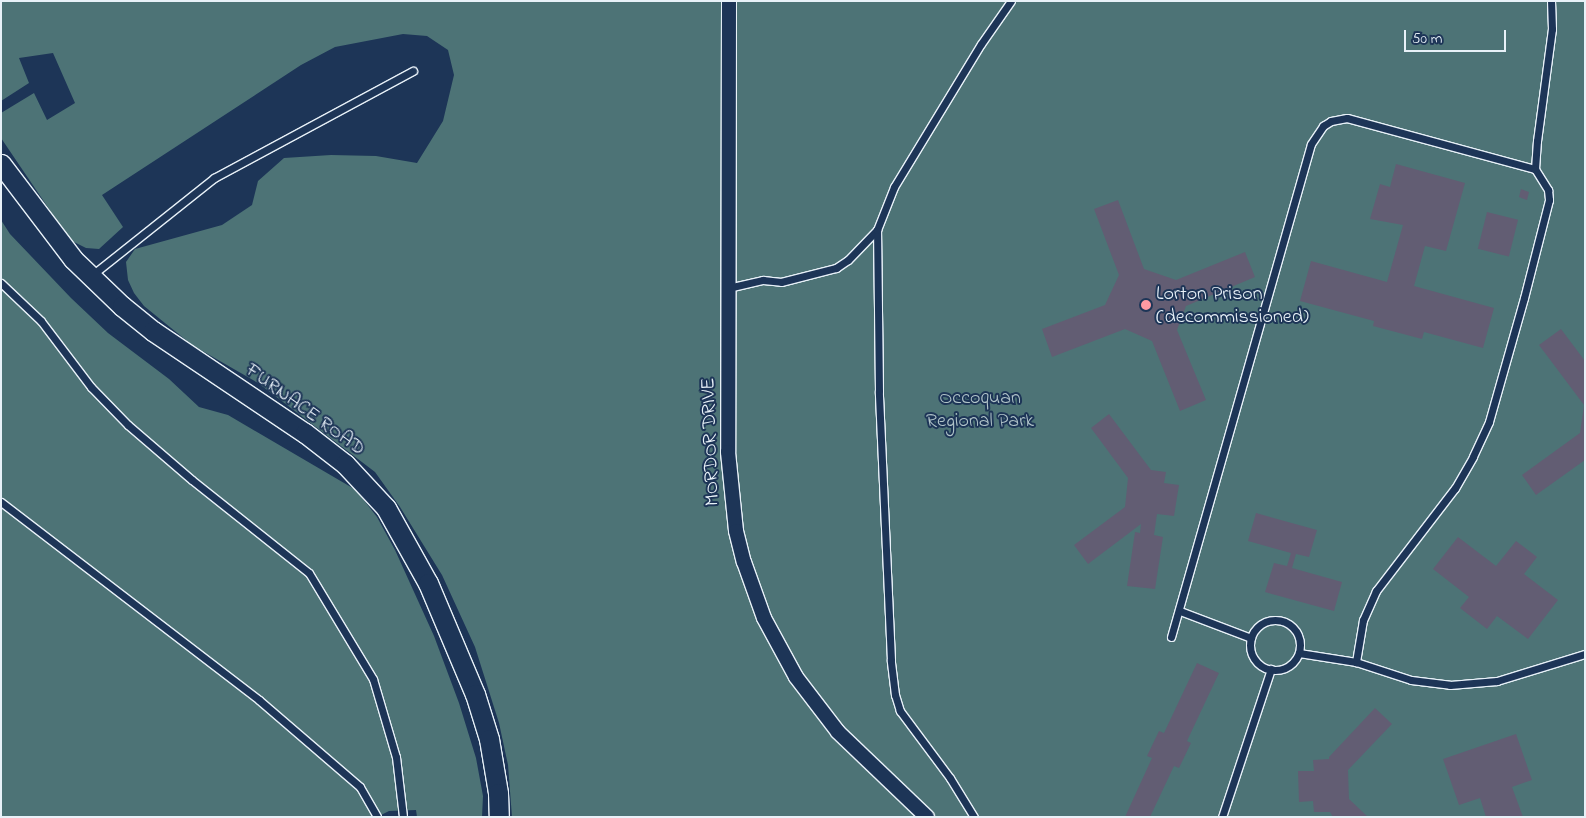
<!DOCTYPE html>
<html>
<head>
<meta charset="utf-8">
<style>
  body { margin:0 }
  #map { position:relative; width:1586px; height:818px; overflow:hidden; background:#1d3557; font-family:"Indie Flower",sans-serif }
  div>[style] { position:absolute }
  .green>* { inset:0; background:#4d7376 }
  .building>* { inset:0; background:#625d73; transform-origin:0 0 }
  .roads { filter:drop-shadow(1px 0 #e8f1f8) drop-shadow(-1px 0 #e8f1f8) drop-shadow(0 1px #e8f1f8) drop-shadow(0 -1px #e8f1f8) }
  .lane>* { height:7px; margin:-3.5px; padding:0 3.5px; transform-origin:3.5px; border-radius:3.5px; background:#1d3557 }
  .lane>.ring { margin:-3.5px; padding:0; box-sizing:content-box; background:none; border:7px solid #1d3557; border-radius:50% }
  .street>* { height:14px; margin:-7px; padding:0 7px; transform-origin:7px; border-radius:7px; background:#1d3557 }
  .secondary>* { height:19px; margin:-9.5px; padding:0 9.5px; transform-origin:9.5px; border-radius:9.5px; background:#1d3557 }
  .dots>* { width:14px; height:14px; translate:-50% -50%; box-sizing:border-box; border:2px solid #1d3557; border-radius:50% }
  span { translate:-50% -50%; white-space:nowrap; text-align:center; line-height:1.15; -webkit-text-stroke:4px #1d3557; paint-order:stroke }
  .poi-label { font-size:20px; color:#e8f1f8 }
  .left { translate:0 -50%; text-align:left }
  .park-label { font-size:20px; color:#b2c5ca }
  .street-label { font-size:20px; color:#e8f1f8 }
  .frame { position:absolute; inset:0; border:2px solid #e8f1f8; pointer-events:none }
  .scale { position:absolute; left:1404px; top:30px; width:102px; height:22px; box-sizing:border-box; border:2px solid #e8f1f8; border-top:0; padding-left:6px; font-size:15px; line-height:18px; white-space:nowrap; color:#e8f1f8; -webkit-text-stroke:4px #1d3557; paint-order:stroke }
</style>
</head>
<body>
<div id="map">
  <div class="green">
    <div style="clip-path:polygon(1px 1px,1585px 1px,1585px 817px,512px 817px,508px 765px,499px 723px,475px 647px,442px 575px,400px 507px,375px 472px,258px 383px,192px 345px,144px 306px,134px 293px,128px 280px,126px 262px,135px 249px,222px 225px,252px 205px,258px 181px,284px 158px,331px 155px,376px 156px,417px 163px,443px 121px,454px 75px,448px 50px,427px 36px,403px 34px,335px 47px,301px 65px,102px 195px,123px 227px,99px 249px,86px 248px,70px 240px,1px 138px,1px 113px,34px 93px,47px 120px,75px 103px,53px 53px,19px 58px,29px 83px,1px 101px)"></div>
    <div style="clip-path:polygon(1px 220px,10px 234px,71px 298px,108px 333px,169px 379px,199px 407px,228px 415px,356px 490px,377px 517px,395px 550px,434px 636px,459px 703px,476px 758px,483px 796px,482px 817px,417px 817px,416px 810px,389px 811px,377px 817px,1px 817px)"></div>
  </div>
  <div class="building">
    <div style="clip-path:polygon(1396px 164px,1465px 183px,1446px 251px,1425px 246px,1414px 286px,1494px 308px,1483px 348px,1424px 332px,1422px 339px,1373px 326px,1374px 321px,1300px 301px,1311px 261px,1387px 282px,1403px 225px,1370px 219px,1380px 184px,1390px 187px)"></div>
    <div style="clip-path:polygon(1521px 189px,1529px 192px,1527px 200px,1519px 197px)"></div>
    <div style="clip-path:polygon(1118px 200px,1144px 269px,1176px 280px,1245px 252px,1255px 277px,1186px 306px,1177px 330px,1206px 400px,1180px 411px,1152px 341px,1125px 329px,1052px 357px,1042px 329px,1105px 305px,1119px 275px,1094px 209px)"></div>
    <div style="left:1487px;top:212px;width:32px;height:38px;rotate:14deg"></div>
    <div style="clip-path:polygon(1561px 329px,1585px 361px,1585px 460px,1536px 495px,1522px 475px,1580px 433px,1584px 405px,1539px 345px)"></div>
    <div style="clip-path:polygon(1109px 414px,1151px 470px,1166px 472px,1164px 483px,1179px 485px,1174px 516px,1157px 514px,1154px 535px,1163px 537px,1155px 589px,1127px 586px,1135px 532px,1140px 533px,1141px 524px,1088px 564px,1074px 545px,1125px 507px,1128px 478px,1091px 428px)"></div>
    <div style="clip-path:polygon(1256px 513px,1317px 530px,1309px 557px,1296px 554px,1292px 568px,1342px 582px,1334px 611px,1265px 592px,1274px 563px,1287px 566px,1291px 553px,1248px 541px)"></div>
    <div style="clip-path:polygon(1458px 537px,1496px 566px,1516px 541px,1537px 557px,1524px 574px,1558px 600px,1528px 639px,1497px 616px,1487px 629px,1460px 608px,1469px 597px,1433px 569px)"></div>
    <div style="clip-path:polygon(1197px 663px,1219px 673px,1187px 741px,1191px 743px,1179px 768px,1174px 766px,1150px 817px,1125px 817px,1152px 758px,1147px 756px,1159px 731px,1164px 733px)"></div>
    <div style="clip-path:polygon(1375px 708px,1392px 724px,1348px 770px,1349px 799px,1368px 817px,1333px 817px,1330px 812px,1314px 812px,1313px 801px,1299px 802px,1298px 771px,1314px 771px,1313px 760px,1329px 759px,1329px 757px)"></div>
    <div style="clip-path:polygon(1516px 734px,1532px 780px,1512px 787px,1523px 817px,1486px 817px,1480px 798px,1459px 805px,1443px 759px)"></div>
  </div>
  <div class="roads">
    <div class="lane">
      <div style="left:1535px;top:169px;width:28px;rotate:-86deg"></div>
      <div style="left:1537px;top:141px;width:113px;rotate:-82.4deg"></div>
      <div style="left:1552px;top:29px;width:28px;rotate:-92deg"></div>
      <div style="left:92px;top:275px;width:156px;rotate:-38.5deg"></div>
      <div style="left:214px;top:178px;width:226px;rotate:-28.3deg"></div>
      <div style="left:1px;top:283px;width:55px;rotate:43.5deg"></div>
      <div style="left:41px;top:321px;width:83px;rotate:52.9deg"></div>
      <div style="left:91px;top:387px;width:53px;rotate:45.8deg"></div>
      <div style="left:128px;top:425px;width:84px;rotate:40.7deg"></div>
      <div style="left:192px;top:480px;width:149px;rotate:38.5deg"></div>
      <div style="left:309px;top:573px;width:124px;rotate:58.9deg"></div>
      <div style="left:373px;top:679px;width:81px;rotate:73.6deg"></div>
      <div style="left:396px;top:757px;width:60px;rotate:83.3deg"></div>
      <div style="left:728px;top:288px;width:36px;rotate:-13deg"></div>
      <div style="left:763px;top:280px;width:18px;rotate:6deg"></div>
      <div style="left:781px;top:282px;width:57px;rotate:-14.3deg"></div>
      <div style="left:836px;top:268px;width:14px;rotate:-34deg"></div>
      <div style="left:848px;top:260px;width:42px;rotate:-46deg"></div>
      <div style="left:1px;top:502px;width:325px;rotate:37.5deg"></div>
      <div style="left:259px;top:700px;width:133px;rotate:40.7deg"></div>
      <div style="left:360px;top:787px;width:34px;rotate:60deg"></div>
      <div style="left:1180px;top:611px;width:76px;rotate:20.8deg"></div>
      <div class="ring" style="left:1250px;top:620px;width:43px;height:43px"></div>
      <div style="left:1171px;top:637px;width:512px;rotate:-74.15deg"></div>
      <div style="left:1311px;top:144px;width:22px;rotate:-56deg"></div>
      <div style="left:1323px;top:126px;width:9px;rotate:-32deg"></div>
      <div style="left:1331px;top:121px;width:16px;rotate:-11deg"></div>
      <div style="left:1347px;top:118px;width:195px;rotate:15.2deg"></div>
      <div style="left:1535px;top:169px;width:25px;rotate:58deg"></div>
      <div style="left:1548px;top:190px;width:10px;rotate:84deg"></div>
      <div style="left:1549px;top:200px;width:101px;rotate:104.3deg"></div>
      <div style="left:1524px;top:298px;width:129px;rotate:105.8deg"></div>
      <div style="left:1489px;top:422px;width:38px;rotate:115deg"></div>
      <div style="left:1473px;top:457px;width:36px;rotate:120deg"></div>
      <div style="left:1455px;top:488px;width:130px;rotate:127.5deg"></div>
      <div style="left:1376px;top:591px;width:32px;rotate:114deg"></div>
      <div style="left:1363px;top:620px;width:43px;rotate:99.5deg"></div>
      <div style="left:1299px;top:653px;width:58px;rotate:9deg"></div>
      <div style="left:1356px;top:662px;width:58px;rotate:18.1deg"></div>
      <div style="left:1411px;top:680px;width:39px;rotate:7deg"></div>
      <div style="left:1450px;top:685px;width:47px;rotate:-4.9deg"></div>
      <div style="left:1497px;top:681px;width:92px;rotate:-17.1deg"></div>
      <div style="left:974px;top:817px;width:46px;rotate:-121.6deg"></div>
      <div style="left:950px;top:778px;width:84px;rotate:-126.7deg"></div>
      <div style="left:900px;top:711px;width:17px;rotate:-107deg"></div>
      <div style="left:895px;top:695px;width:35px;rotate:-97deg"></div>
      <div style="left:891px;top:660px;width:269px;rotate:-92.6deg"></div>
      <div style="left:879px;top:391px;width:161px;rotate:-90.7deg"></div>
      <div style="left:877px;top:230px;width:46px;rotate:-68.4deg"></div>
      <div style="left:894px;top:187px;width:167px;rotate:-58.7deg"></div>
      <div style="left:981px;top:44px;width:52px;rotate:-55.1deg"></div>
      <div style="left:1222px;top:817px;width:156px;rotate:-71.7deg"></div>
    </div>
    <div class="street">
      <div style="left:729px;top:1px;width:451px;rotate:90.1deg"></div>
      <div style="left:728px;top:452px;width:79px;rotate:84.2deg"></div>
      <div style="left:736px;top:531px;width:32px;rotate:76deg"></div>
      <div style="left:744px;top:562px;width:59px;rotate:70.3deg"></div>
      <div style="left:764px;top:618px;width:67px;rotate:61.5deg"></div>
      <div style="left:796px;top:677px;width:69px;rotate:52.6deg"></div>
      <div style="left:838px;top:732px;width:123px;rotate:43.7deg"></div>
    </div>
    <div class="secondary">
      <div style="left:1px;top:164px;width:119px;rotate:52.8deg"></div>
      <div style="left:73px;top:259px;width:68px;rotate:43.8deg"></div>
      <div style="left:122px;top:306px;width:40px;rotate:39deg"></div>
      <div style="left:153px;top:331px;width:183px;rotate:33.9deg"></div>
      <div style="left:305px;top:433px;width:51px;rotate:37.8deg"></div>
      <div style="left:345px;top:464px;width:60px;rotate:47deg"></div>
      <div style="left:386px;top:508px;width:86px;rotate:60.8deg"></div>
      <div style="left:428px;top:583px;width:121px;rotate:67.1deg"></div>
      <div style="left:475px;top:694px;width:47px;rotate:72.7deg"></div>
      <div style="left:489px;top:739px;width:55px;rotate:80.5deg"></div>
      <div style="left:498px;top:793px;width:24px;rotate:88deg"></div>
    </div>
  </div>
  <div class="dots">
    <div style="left:1146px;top:305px;background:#ff9aa2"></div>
  </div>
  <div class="poi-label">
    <span class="left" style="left:1156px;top:306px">Lorton Prison<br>(decommissioned)</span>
  </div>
  <div class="park-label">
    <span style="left:980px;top:410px">Occoquan<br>Regional Park</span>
  </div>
  <div class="street-label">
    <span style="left:305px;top:410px;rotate:36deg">FURNACE ROAD</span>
    <span style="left:711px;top:442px;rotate:-92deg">MORDOR DRIVE</span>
  </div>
  <div class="frame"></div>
  <div class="scale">50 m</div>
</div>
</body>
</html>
